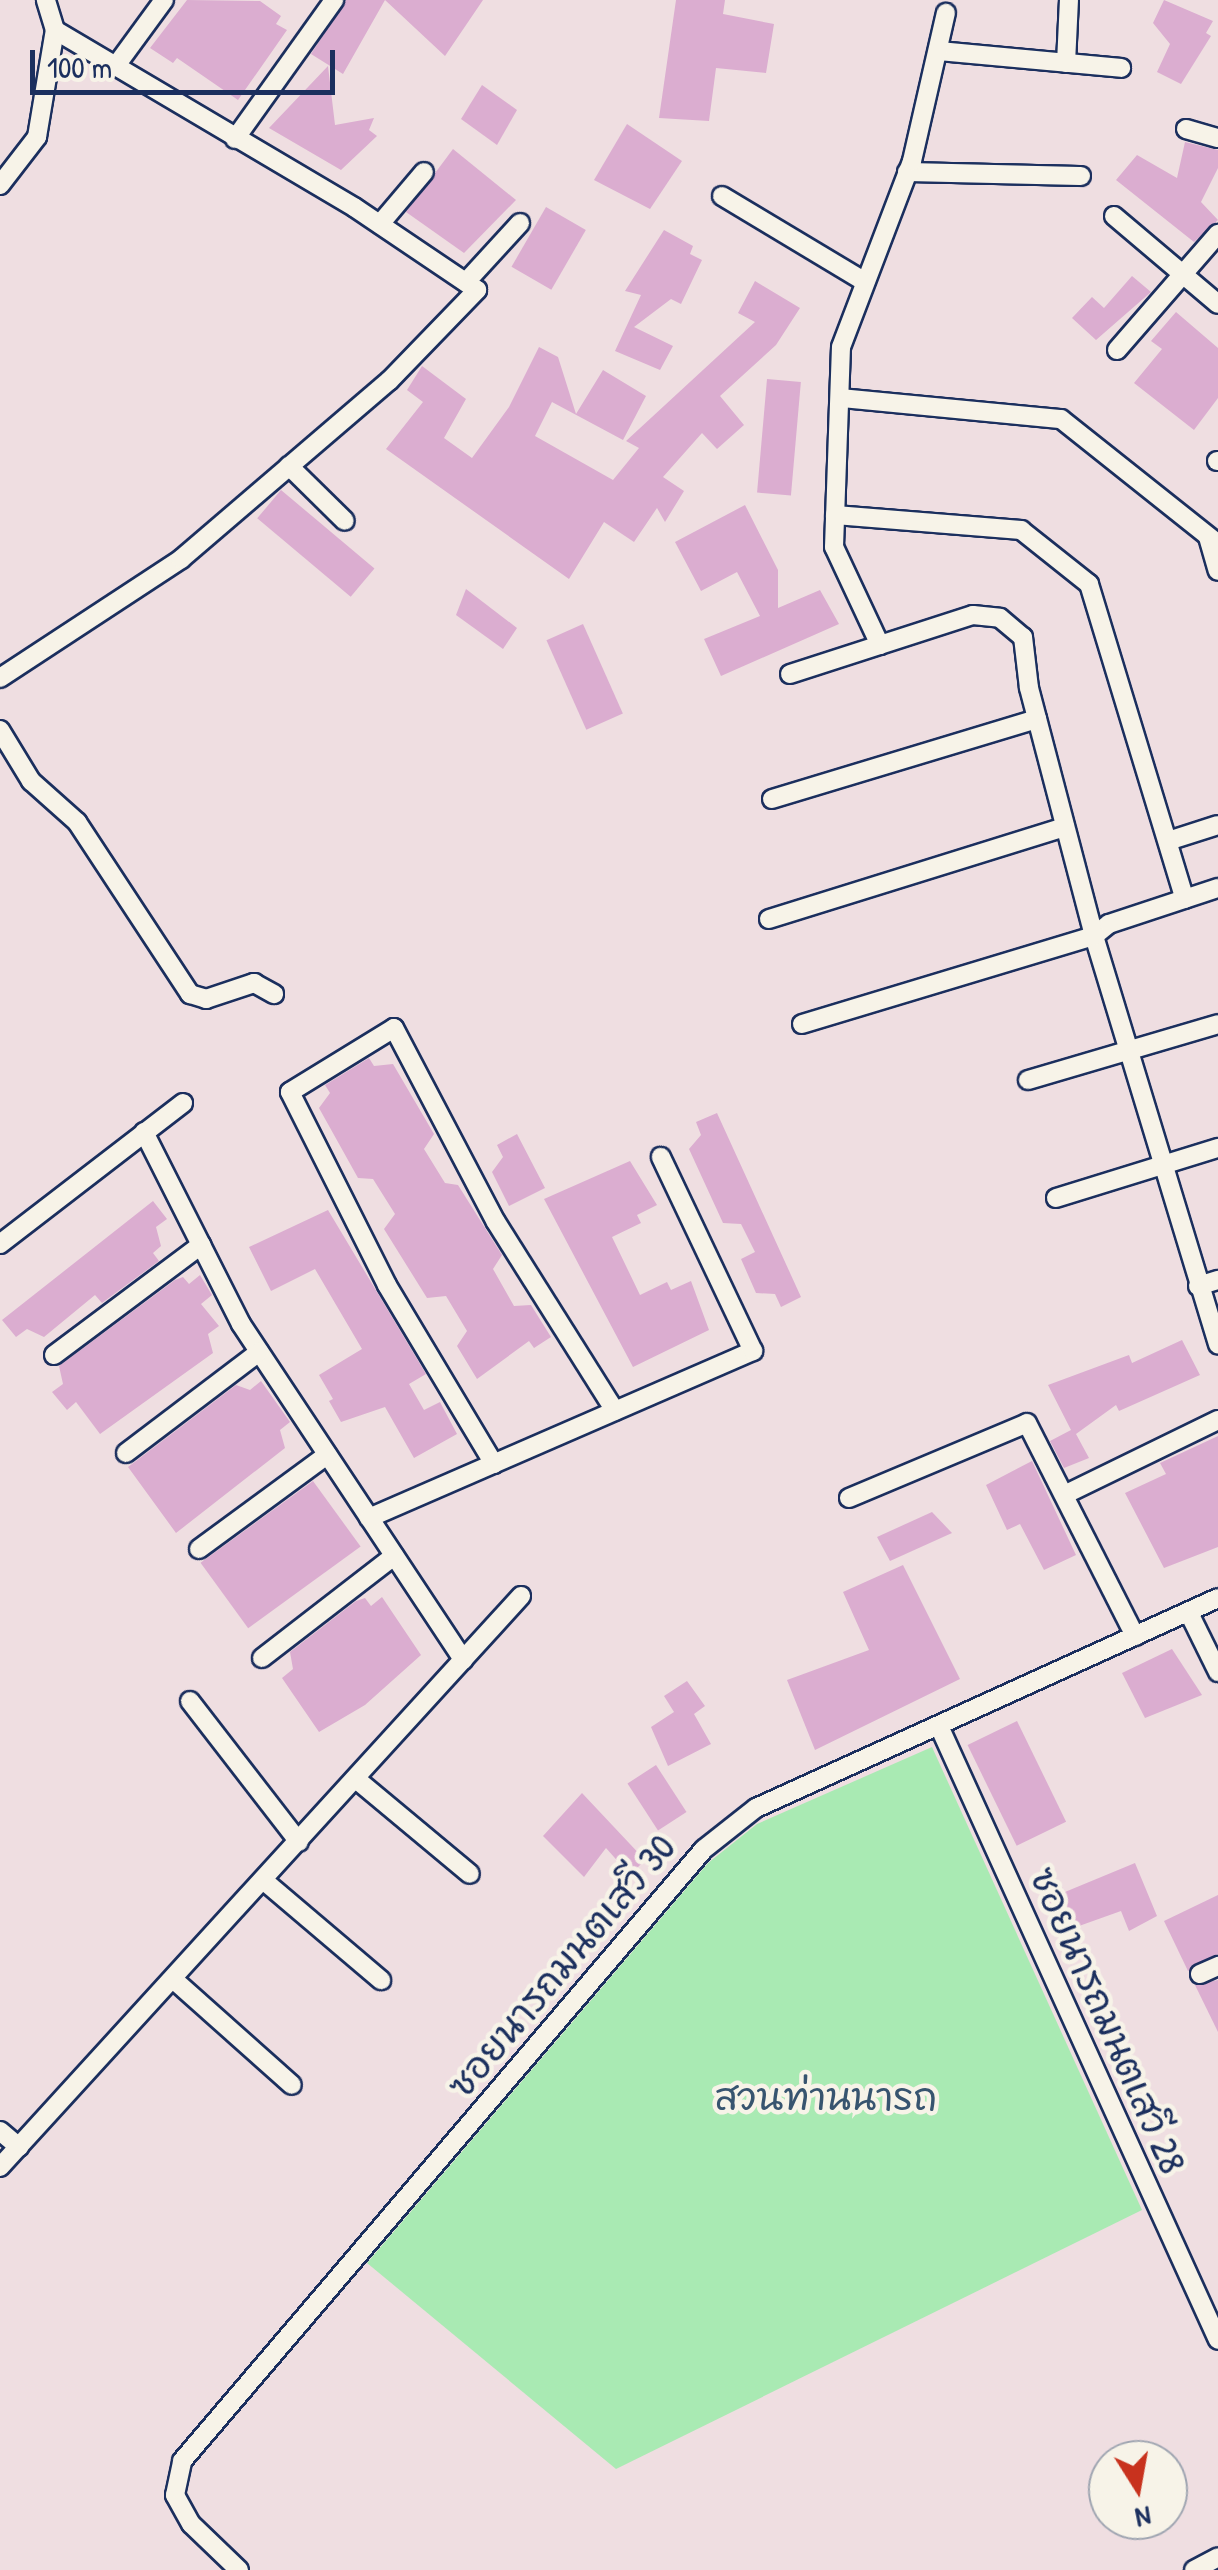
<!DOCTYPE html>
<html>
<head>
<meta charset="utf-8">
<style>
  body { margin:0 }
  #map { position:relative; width:1218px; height:2570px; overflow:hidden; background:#efdee1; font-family:"Patrick Hand","Playpen Sans Thai",sans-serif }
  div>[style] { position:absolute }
  .green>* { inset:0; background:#a9eab3 }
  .building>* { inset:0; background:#dbadd0; transform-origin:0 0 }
  .roads { filter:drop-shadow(2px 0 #1b2f5e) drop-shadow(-2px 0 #1b2f5e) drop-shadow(0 2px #1b2f5e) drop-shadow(0 -2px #1b2f5e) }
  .minor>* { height:18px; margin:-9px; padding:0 9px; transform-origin:9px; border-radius:9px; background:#f7f3e8 }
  span { translate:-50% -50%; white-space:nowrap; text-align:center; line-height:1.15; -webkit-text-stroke:9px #f7f3e8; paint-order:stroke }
  .street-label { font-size:38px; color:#1b2f5e }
  .park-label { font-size:38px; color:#37546f }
  .north { position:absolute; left:1088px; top:2440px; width:100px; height:100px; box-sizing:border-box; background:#f7f3e8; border:2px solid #9fa5b1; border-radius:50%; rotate:169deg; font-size:28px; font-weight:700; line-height:40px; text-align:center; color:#1b2f5e }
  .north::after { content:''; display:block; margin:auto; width:35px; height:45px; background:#c8321e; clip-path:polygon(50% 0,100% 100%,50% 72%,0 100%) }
  .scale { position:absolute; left:30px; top:50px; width:305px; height:45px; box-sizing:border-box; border:5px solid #1b2f5e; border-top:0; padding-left:12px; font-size:30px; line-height:35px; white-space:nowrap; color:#1b2f5e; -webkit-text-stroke:8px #f7f3e8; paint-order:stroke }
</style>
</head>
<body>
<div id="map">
  <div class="green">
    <div style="clip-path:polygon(932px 1747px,1142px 2210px,616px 2469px,367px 2263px,708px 1863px,757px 1824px)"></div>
  </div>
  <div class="building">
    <div style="clip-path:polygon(187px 0,260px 1px,281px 16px,276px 24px,287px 30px,238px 100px,177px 58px,173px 63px,150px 48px)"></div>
    <div style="clip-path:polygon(346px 0,483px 0,445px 56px,385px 0,343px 74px,311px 54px)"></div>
    <div style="clip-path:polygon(676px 0,725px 0,723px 14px,774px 24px,766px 73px,716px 68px,709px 121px,659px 118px)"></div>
    <div style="clip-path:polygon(1164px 0,1213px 21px,1206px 33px,1211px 36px,1181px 84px,1157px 72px,1170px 44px,1153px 23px)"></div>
    <div style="clip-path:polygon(328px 66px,335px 125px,374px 118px,369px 130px,377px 136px,341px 170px,269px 128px)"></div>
    <div style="clip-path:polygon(482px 85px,517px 110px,497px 145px,461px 119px)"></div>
    <div style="clip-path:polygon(627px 124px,682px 161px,650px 209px,594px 180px)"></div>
    <div style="clip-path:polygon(1185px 142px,1218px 150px,1218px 168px,1201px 202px,1218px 220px,1194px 242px,1116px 180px,1137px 155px,1177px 178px)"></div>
    <div style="clip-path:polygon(453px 149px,516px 200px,464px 253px,406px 212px)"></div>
    <div style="left:546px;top:207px;width:46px;height:69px;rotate:30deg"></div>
    <div style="clip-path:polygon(664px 230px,693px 246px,690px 254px,702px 260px,681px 304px,671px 299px,634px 327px,673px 346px,660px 370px,615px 351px,641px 295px,625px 291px)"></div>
    <div style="clip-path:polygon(1132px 276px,1151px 292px,1096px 340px,1072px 318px,1092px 297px,1104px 308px)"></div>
    <div style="clip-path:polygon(755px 281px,800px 308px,776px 345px,720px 396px,744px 425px,717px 449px,702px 433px,663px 477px,684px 491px,665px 522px,657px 508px,634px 542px,604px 522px,569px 579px,386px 449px,423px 402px,407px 390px,422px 366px,466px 399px,444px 438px,472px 458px,509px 407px,539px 347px,558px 357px,576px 414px,603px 370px,646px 396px,623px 440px,552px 402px,535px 436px,613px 480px,639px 448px,626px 441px,755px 322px,738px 313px)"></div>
    <div style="clip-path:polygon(1176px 312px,1218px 348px,1218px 398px,1194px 430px,1134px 383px,1162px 349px,1151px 341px)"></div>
    <div style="left:767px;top:379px;width:34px;height:114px;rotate:5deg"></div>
    <div style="left:281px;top:490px;width:122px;height:37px;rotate:40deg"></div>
    <div style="clip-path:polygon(745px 505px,778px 570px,778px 608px,820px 590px,839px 624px,721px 676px,704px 639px,760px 616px,737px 572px,701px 591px,675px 542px)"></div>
    <div style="clip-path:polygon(466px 589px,517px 628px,503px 649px,456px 615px)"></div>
    <div style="left:583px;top:624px;width:98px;height:40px;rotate:66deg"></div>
    <div style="clip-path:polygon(369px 1058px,374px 1066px,393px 1064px,434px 1134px,424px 1149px,445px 1183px,458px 1185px,502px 1255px,493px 1269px,514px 1306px,531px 1305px,551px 1337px,534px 1348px,529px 1341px,477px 1379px,457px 1346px,467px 1331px,446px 1296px,427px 1298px,384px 1229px,395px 1214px,373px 1179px,358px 1178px,319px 1108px,330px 1093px,325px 1085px)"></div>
    <div style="clip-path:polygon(717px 1113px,801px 1297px,781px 1307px,775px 1294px,756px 1293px,741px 1259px,755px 1252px,741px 1224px,723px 1223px,689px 1149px,701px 1135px,696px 1122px)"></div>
    <div style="clip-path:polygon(517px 1134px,545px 1188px,509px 1206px,492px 1172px,503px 1157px,497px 1145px)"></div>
    <div style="clip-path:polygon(630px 1161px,657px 1205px,637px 1215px,641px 1223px,612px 1237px,640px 1295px,667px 1282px,671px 1290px,691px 1281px,709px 1330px,633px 1367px,544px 1199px)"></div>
    <div style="clip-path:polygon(153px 1201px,167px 1219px,156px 1227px,161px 1246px,153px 1253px,159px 1261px,102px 1303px,95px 1295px,44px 1337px,27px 1329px,16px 1337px,2px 1320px)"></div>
    <div style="clip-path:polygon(328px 1210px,426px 1374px,409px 1384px,424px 1410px,440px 1402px,457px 1434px,414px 1458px,385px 1407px,341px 1422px,329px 1401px,333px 1399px,319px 1375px,362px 1349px,315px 1269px,271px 1291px,249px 1247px)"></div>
    <div style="clip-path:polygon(200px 1275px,212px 1295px,201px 1304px,219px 1326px,208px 1334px,213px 1353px,100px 1434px,76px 1402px,67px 1410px,52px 1392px,63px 1384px,59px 1366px,175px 1280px,183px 1277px,189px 1284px)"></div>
    <div style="clip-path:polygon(1182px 1340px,1200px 1375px,1119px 1411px,1116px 1405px,1076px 1434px,1089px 1458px,1064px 1468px,1050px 1441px,1071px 1430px,1048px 1385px,1129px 1355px,1132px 1363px)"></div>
    <div style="clip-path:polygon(261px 1381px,290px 1422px,280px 1430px,285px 1448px,176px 1533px,128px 1467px,236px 1385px,250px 1390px)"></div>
    <div style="clip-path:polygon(1218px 1436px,1218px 1547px,1164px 1568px,1125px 1493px,1166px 1474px,1160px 1463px)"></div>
    <div style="clip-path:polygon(1032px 1461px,1076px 1555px,1044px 1570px,1020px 1524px,1007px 1530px,986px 1485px)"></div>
    <div style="left:313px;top:1481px;width:81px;height:139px;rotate:54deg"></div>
    <div style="clip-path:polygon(932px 1512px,952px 1533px,890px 1561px,877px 1537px)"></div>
    <div style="clip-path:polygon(903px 1565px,960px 1679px,815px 1750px,787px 1680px,869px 1650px,843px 1592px)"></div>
    <div style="clip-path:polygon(382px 1597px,421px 1655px,365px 1705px,319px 1732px,282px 1678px,293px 1669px,290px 1652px,356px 1601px,365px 1598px,371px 1606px)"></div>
    <div style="clip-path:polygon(1172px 1649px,1202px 1695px,1145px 1718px,1122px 1673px)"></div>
    <div style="clip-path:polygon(687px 1681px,705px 1706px,694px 1714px,711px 1744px,668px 1766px,651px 1727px,674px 1712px,664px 1696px)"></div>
    <div style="left:1017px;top:1721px;width:112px;height:55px;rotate:64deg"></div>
    <div style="left:656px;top:1765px;width:56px;height:34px;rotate:57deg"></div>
    <div style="clip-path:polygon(582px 1793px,645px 1860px,630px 1875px,606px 1848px,584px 1877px,543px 1836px)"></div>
    <div style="clip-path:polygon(1135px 1863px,1157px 1916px,1129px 1931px,1121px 1911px,1065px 1931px,1048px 1899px)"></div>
    <div style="clip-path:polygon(1218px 1895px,1218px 1954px,1188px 1971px,1164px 1921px)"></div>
    <div style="clip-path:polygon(1218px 1980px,1218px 2032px,1195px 1985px)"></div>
  </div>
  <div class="roads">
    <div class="minor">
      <div style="left:939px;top:51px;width:183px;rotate:5.3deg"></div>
      <div style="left:1066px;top:63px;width:63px;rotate:-87.3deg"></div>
      <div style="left:115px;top:67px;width:83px;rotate:-53.8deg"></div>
      <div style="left:1186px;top:129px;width:33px;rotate:16deg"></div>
      <div style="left:235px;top:139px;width:171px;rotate:-54.5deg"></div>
      <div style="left:907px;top:172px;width:174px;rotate:1.3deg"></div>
      <div style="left:0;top:185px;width:61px;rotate:-52.4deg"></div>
      <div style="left:37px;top:137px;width:109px;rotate:-80.5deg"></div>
      <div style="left:722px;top:196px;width:163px;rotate:31deg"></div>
      <div style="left:1114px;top:216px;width:136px;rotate:40.2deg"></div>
      <div style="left:380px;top:224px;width:68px;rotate:-49.8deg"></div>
      <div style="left:466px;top:282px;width:80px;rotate:-47.5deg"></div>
      <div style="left:1117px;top:350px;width:154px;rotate:-49deg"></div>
      <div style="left:841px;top:398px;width:221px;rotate:5.5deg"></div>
      <div style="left:1061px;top:419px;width:201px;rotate:38.5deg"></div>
      <div style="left:1217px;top:461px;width:1px"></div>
      <div style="left:289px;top:466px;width:78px;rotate:44.5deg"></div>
      <div style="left:835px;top:515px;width:187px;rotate:4.6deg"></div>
      <div style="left:1021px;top:530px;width:87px;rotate:38.5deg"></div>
      <div style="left:1089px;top:584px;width:329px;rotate:73.1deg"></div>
      <div style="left:1208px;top:537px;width:35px;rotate:74deg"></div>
      <div style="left:880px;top:645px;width:108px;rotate:-115.1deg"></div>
      <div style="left:834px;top:547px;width:200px;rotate:-88deg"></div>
      <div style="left:841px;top:347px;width:199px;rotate:-69.1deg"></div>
      <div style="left:912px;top:161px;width:152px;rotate:-77.1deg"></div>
      <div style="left:790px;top:674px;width:192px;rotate:-17.9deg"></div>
      <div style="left:973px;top:615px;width:27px;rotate:6deg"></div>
      <div style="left:1000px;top:618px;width:30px;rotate:40deg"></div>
      <div style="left:1023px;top:637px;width:51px;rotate:83.3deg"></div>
      <div style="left:1029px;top:688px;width:256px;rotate:75.3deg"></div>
      <div style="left:1094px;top:936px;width:427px;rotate:73.1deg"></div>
      <div style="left:0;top:678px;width:217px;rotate:-33.3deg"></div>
      <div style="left:181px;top:559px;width:274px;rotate:-40.6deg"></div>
      <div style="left:389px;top:381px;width:127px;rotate:-46deg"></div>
      <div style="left:477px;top:290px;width:148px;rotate:-146deg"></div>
      <div style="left:354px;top:207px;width:347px;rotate:-149.4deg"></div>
      <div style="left:55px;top:30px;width:31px;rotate:-107deg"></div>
      <div style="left:0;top:730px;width:60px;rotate:58.7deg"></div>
      <div style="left:31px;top:781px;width:62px;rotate:41.7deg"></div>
      <div style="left:77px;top:822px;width:206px;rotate:56.7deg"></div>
      <div style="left:190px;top:994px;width:17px;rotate:17deg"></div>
      <div style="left:206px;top:999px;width:51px;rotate:-18.4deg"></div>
      <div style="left:254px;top:983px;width:23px;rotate:29deg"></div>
      <div style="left:772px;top:799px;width:277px;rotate:-16.8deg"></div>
      <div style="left:1168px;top:841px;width:52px;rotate:-17.7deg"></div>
      <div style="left:769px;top:919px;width:310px;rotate:-17.3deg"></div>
      <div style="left:802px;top:1024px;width:305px;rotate:-16.8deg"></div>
      <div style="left:1094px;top:936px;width:19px;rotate:-39deg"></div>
      <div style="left:1109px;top:924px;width:115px;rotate:-18.3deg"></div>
      <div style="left:1028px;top:1080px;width:198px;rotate:-16.4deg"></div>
      <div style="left:144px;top:1132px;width:215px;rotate:63.2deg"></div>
      <div style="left:241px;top:1324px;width:403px;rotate:56.5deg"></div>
      <div style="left:1056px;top:1198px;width:170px;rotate:-17.2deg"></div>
      <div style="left:0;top:1244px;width:231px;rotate:-37.6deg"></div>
      <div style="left:1198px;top:1286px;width:21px;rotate:-17deg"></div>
      <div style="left:54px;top:1355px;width:184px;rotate:-36.8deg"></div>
      <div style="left:126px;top:1453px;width:167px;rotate:-37.2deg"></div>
      <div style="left:494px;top:1464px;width:209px;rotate:-120.9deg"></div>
      <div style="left:387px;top:1285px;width:216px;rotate:-116.7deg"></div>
      <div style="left:290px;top:1092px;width:122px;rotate:-31.6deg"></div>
      <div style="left:394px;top:1028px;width:219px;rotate:62.3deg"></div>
      <div style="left:496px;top:1222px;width:223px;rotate:57.8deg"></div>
      <div style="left:1064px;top:1495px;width:171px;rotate:-26deg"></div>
      <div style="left:849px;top:1498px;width:193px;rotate:-22.8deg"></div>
      <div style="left:1027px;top:1423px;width:239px;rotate:63.1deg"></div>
      <div style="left:369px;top:1518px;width:419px;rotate:-23.5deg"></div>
      <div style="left:753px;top:1351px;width:215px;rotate:-115.4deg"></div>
      <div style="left:199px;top:1549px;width:159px;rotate:-36.3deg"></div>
      <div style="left:1189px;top:1613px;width:66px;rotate:63.8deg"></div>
      <div style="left:262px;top:1658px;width:167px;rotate:-37.7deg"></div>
      <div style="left:190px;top:1701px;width:178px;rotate:52.3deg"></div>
      <div style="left:939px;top:1726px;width:674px;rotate:65.56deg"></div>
      <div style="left:356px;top:1779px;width:148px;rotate:39.8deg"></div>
      <div style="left:263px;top:1880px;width:155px;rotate:40.3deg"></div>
      <div style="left:1200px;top:1974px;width:20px;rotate:-24deg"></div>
      <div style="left:173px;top:1979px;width:159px;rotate:41.7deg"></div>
      <div style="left:0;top:2131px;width:25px;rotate:40deg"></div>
      <div style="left:0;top:2167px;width:773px;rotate:-47.62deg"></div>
      <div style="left:239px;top:2570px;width:66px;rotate:-136.2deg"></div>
      <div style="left:191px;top:2524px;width:33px;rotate:-119deg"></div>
      <div style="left:175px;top:2495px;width:35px;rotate:-78deg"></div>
      <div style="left:182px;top:2461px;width:804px;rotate:-49.54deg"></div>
      <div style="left:704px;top:1849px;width:66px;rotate:-38.3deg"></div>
      <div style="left:756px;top:1808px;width:507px;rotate:-24.44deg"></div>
      <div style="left:1194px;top:2570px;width:27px;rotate:-28deg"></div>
    </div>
  </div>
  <div class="street-label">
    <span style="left:561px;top:1966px;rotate:-50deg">ซอยนารถมนตเสวี 30</span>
    <span style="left:1108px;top:2020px;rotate:66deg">ซอยนารถมนตเสวี 28</span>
  </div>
  <div class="park-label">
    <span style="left:826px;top:2097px">สวนท่านนารถ</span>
  </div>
  <div class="north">N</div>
  <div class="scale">100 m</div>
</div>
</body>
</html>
